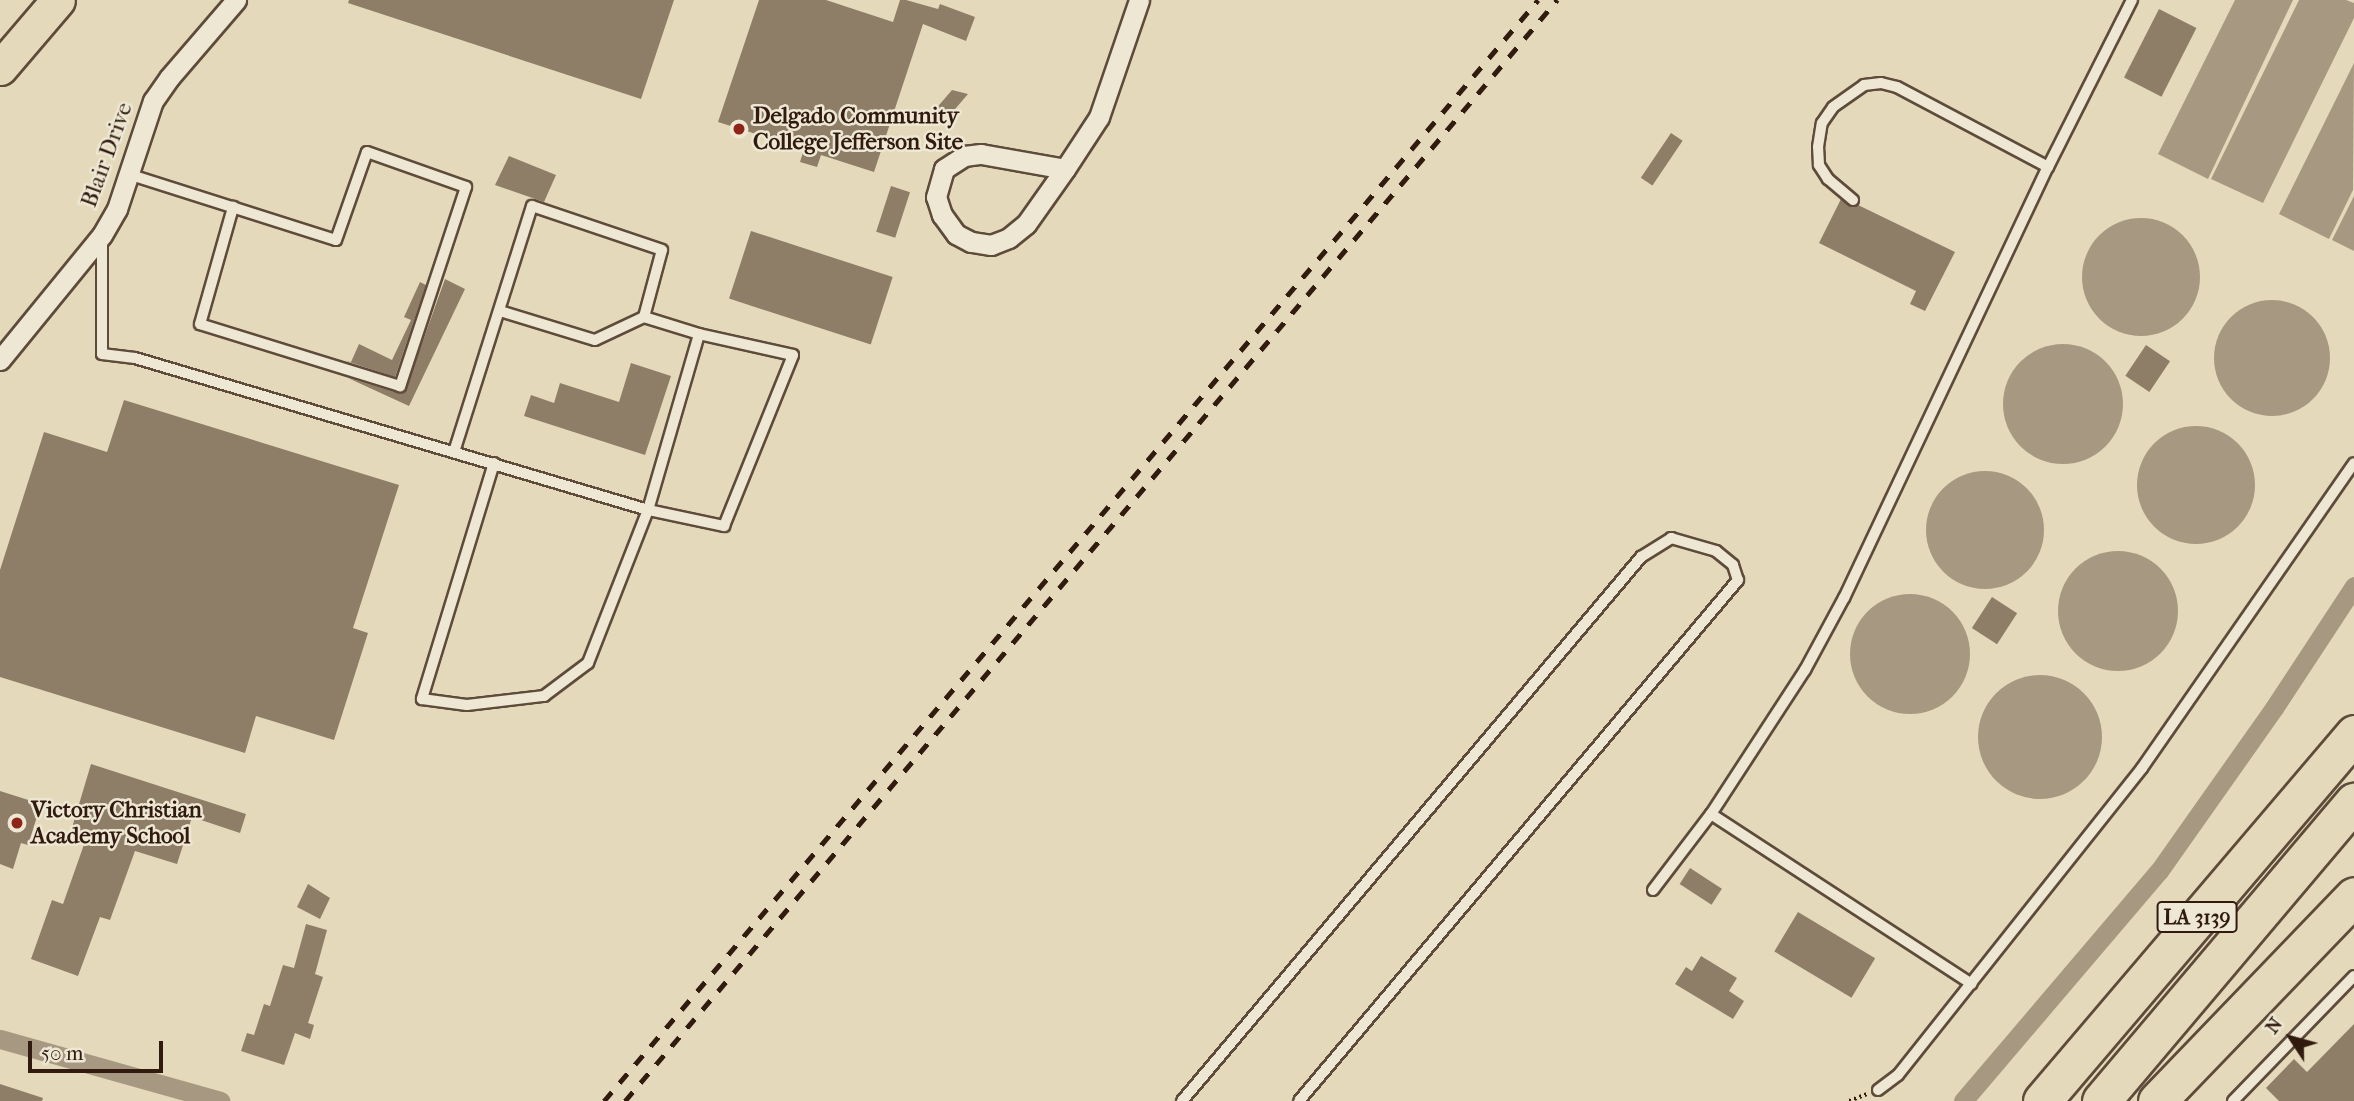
<!DOCTYPE html>
<html>
<head>
<meta charset="utf-8">
<style>
  body { margin:0 }
  #map { position:relative; width:2354px; height:1101px; overflow:hidden; background:#e4dabb; font-family:"IM FELL French Canon",serif }
  div>[style] { position:absolute }
  .water>* { inset:0; background:#a79981 }
  .round { border-radius:50% }
  .canal>* { height:19px; margin:-9.5px; padding:0 9.5px; transform-origin:9.5px; border-radius:9.5px; background:#a79981 }
  .building>* { inset:0; background:#8e7e68; transform-origin:0 0 }
  .path>* { height:3.5px; margin-top:-1.75px; transform-origin:0; background:repeating-linear-gradient(90deg,#311b0f 0 2px,transparent 0 5.5px) }
  .roads { filter:drop-shadow(2px 0 #5e4b3a) drop-shadow(-2px 0 #5e4b3a) drop-shadow(0 2px #5e4b3a) drop-shadow(0 -2px #5e4b3a) }
  .service>* { height:10px; margin:-5px; padding:0 5px; transform-origin:5px; border-radius:5px; background:#ede7d3 }
  .minor>* { height:19px; margin:-9.5px; padding:0 9.5px; transform-origin:9.5px; border-radius:9.5px; background:#ede7d3 }
  .trunk>* { height:33px; margin:-16.5px; padding:0 16.5px; transform-origin:16.5px; border-radius:16.5px; background:#e4dabb }
  .motorway>* { height:37px; margin:-18.5px; padding:0 18.5px; transform-origin:18.5px; border-radius:18.5px; background:#e4dabb }
  .rail>* { height:5px; margin-top:-2.5px; transform-origin:0; background:repeating-linear-gradient(90deg,#311b0f 0 12px,transparent 0 24px) }
  .dots>* { width:19px; height:19px; translate:-50% -50%; box-sizing:border-box; border:4px solid #ede7d3; border-radius:50% }
  span { translate:-50% -50%; white-space:nowrap; text-align:center; line-height:1.15; -webkit-text-stroke:5px #ede7d3; paint-order:stroke }
  .shield-label span { padding:2px 5px; background:#ede7d3; border:2px solid; border-radius:5px; -webkit-text-stroke-width:0 }
  .shield-label { font-size:21px; color:#311b0f; font-weight:700 }
  .poi-label { font-size:23px; color:#311b0f; font-weight:700 }
  .left { translate:0 -50%; text-align:left }
  .street-label { font-size:23px; color:#311b0f }
  .north { position:absolute; left:2256px; top:1003px; width:70px; height:70px; -webkit-text-stroke:5px #ede7d3; paint-order:stroke; rotate:306deg; font-size:19px; font-weight:700; line-height:28px; text-align:center; color:#311b0f }
  .north::after { content:''; display:block; margin:auto; width:24px; height:32px; background:#311b0f; clip-path:polygon(50% 0,100% 100%,50% 72%,0 100%) }
  .scale { position:absolute; left:28px; top:1041px; width:135px; height:32px; box-sizing:border-box; border:4px solid #311b0f; border-top:0; padding-left:9px; font-size:21px; line-height:24px; white-space:nowrap; color:#311b0f; -webkit-text-stroke:5px #ede7d3; paint-order:stroke }
</style>
</head>
<body>
<div id="map">
  <div class="water">
    <div style="clip-path:polygon(2235px 0,2293px 0,2208px 179px,2158px 154px)"></div>
    <div style="clip-path:polygon(2299px 0,2346px 0,2354px 3px,2354px 18px,2263px 203px,2211px 179px)"></div>
    <div style="clip-path:polygon(2354px 63px,2353px 190px,2329px 239px,2279px 214px)"></div>
    <div style="clip-path:polygon(2354px 196px,2354px 251px,2332px 240px)"></div>
    <div class="round" style="left:2082px;top:218px;width:118px;height:118px"></div>
    <div class="round" style="left:2214px;top:300px;width:116px;height:116px"></div>
    <div class="round" style="left:2003px;top:344px;width:120px;height:120px"></div>
    <div class="round" style="left:2137px;top:426px;width:118px;height:118px"></div>
    <div class="round" style="left:1926px;top:471px;width:118px;height:118px"></div>
    <div class="round" style="left:2058px;top:551px;width:120px;height:120px"></div>
    <div class="round" style="left:1850px;top:594px;width:120px;height:120px"></div>
    <div class="round" style="left:1978px;top:675px;width:124px;height:124px"></div>
  </div>
  <div class="canal">
    <div style="left:0;top:1039px;width:229px;rotate:15.7deg"></div>
    <div style="left:1963px;top:1101px;width:302px;rotate:-49.6deg"></div>
    <div style="left:2159px;top:871px;width:199px;rotate:-54.8deg"></div>
    <div style="left:2274px;top:708px;width:146px;rotate:-56.7deg"></div>
  </div>
  <div class="building">
    <div style="clip-path:polygon(349px 0,674px 0,641px 99px,348px 3px)"></div>
    <div style="clip-path:polygon(759px 0,826px 0,893px 22px,900px 0,906px 0,938px 9px,940px 4px,975px 17px,966px 41px,923px 24px,874px 172px,821px 155px,817px 167px,800px 162px,804px 149px,718px 122px)"></div>
    <div style="left:2159px;top:9px;width:42px;height:77px;rotate:27deg"></div>
    <div style="clip-path:polygon(952px 90px,968px 94px,950px 115px,934px 111px)"></div>
    <div style="left:1671px;top:133px;width:14px;height:54px;rotate:34deg"></div>
    <div style="clip-path:polygon(509px 156px,556px 175px,544px 202px,495px 185px)"></div>
    <div style="left:891px;top:186px;width:20px;height:48px;rotate:18deg"></div>
    <div style="clip-path:polygon(1841px 199px,1849px 206px,1858px 205px,1955px 252px,1925px 311px,1910px 304px,1916px 291px,1819px 243px)"></div>
    <div style="left:751px;top:231px;width:149px;height:71px;rotate:18deg"></div>
    <div style="clip-path:polygon(445px 279px,465px 289px,409px 406px,348px 378px,398px 393px,405px 391px)"></div>
    <div style="clip-path:polygon(420px 282px,426px 285px,395px 377px,346px 361px,351px 362px,359px 344px,392px 360px,411px 320px,404px 317px)"></div>
    <div style="left:2146px;top:345px;width:29px;height:37px;rotate:34deg"></div>
    <div style="clip-path:polygon(631px 363px,671px 376px,645px 455px,524px 416px,531px 395px,554px 403px,560px 383px,619px 402px)"></div>
    <div style="clip-path:polygon(124px 400px,399px 485px,353px 628px,368px 633px,334px 740px,256px 716px,245px 753px,0 677px,0 570px,44px 432px,107px 452px)"></div>
    <div style="left:1992px;top:597px;width:30px;height:37px;rotate:33deg"></div>
    <div style="clip-path:polygon(91px 764px,246px 814px,240px 833px,192px 817px,177px 864px,135px 851px,110px 920px,100px 917px,78px 976px,31px 959px,52px 900px,63px 904px,87px 836px,71px 831px)"></div>
    <div style="clip-path:polygon(0 791px,41px 804px,28px 845px,21px 843px,13px 869px,0 864px)"></div>
    <div style="left:1690px;top:868px;width:38px;height:19px;rotate:33deg"></div>
    <div style="clip-path:polygon(308px 884px,330px 898px,320px 919px,297px 907px)"></div>
    <div style="left:1798px;top:912px;width:90px;height:46px;rotate:31deg"></div>
    <div style="clip-path:polygon(306px 924px,327px 930px,315px 974px,323px 977px,308px 1023px,314px 1025px,310px 1039px,295px 1033px,284px 1065px,241px 1051px,247px 1033px,254px 1035px,264px 1004px,270px 1006px,283px 965px,294px 968px)"></div>
    <div style="clip-path:polygon(1701px 956px,1737px 978px,1729px 991px,1744px 1001px,1733px 1019px,1675px 984px,1686px 967px,1692px 971px)"></div>
    <div style="clip-path:polygon(2354px 1024px,2354px 1101px,2279px 1101px,2266px 1088px,2294px 1059px,2307px 1072px)"></div>
    <div style="clip-path:polygon(0 1084px,43px 1098px,42px 1101px,0 1101px)"></div>
  </div>
  <div class="path">
    <div style="left:1849px;top:1101px;width:19px;rotate:-21deg"></div>
  </div>
  <div class="roads">
    <div class="service">
      <div style="left:128px;top:174px;width:218px;rotate:17.6deg"></div>
      <div style="left:336px;top:240px;width:93px;rotate:-70.6deg"></div>
      <div style="left:367px;top:152px;width:105px;rotate:19.5deg"></div>
      <div style="left:466px;top:187px;width:210px;rotate:108.3deg"></div>
      <div style="left:400px;top:386px;width:209px;rotate:-162.8deg"></div>
      <div style="left:200px;top:324px;width:122px;rotate:-74.2deg"></div>
      <div style="left:1853px;top:200px;width:33px;rotate:-140deg"></div>
      <div style="left:1828px;top:179px;width:17px;rotate:-123deg"></div>
      <div style="left:1819px;top:165px;width:18px;rotate:-93deg"></div>
      <div style="left:1818px;top:147px;width:24px;rotate:-81deg"></div>
      <div style="left:1822px;top:123px;width:19px;rotate:-55deg"></div>
      <div style="left:1833px;top:107px;width:38px;rotate:-35deg"></div>
      <div style="left:1864px;top:85px;width:17px;rotate:-7deg"></div>
      <div style="left:1881px;top:83px;width:16px;rotate:14deg"></div>
      <div style="left:1897px;top:87px;width:171px;rotate:27.9deg"></div>
      <div style="left:102px;top:239px;width:115px;rotate:90deg"></div>
      <div style="left:102px;top:354px;width:33px;rotate:7deg"></div>
      <div style="left:135px;top:358px;width:535px;rotate:16.5deg"></div>
      <div style="left:648px;top:510px;width:78px;rotate:11.9deg"></div>
      <div style="left:724px;top:526px;width:184px;rotate:-68deg"></div>
      <div style="left:793px;top:355px;width:96px;rotate:-167.4deg"></div>
      <div style="left:699px;top:334px;width:58px;rotate:-162.8deg"></div>
      <div style="left:644px;top:317px;width:69px;rotate:-75deg"></div>
      <div style="left:662px;top:250px;width:137px;rotate:-161.3deg"></div>
      <div style="left:532px;top:206px;width:258px;rotate:107.6deg"></div>
      <div style="left:500px;top:311px;width:99px;rotate:17deg"></div>
      <div style="left:595px;top:340px;width:54px;rotate:-25.1deg"></div>
      <div style="left:494px;top:463px;width:247px;rotate:107deg"></div>
      <div style="left:422px;top:699px;width:45px;rotate:7.6deg"></div>
      <div style="left:467px;top:705px;width:78px;rotate:-6.7deg"></div>
      <div style="left:544px;top:696px;width:55px;rotate:-36.9deg"></div>
      <div style="left:588px;top:663px;width:164px;rotate:-68.6deg"></div>
      <div style="left:648px;top:510px;width:183px;rotate:-73.8deg"></div>
      <div style="left:1711px;top:814px;width:311px;rotate:33.1deg"></div>
      <div style="left:1653px;top:890px;width:96px;rotate:-52.7deg"></div>
      <div style="left:1711px;top:814px;width:172px;rotate:-56.9deg"></div>
      <div style="left:1805px;top:670px;width:82px;rotate:-61.6deg"></div>
      <div style="left:1844px;top:598px;width:477px;rotate:-64.7deg"></div>
      <div style="left:2048px;top:167px;width:187px;rotate:-63.3deg"></div>
      <div style="left:1878px;top:1090px;width:25px;rotate:-37deg"></div>
      <div style="left:1898px;top:1075px;width:392px;rotate:-51.5deg"></div>
      <div style="left:2142px;top:768px;width:371px;rotate:-55.2deg"></div>
      <div style="left:1182px;top:1101px;width:712px;rotate:-49.84deg"></div>
      <div style="left:1641px;top:557px;width:36px;rotate:-32deg"></div>
      <div style="left:1671px;top:538px;width:47px;rotate:16.1deg"></div>
      <div style="left:1716px;top:551px;width:22px;rotate:39deg"></div>
      <div style="left:1733px;top:565px;width:16px;rotate:72deg"></div>
      <div style="left:1738px;top:580px;width:681px;rotate:130.12deg"></div>
      <div style="left:2233px;top:1101px;width:174px;rotate:-45.9deg"></div>
    </div>
    <div class="minor">
      <div style="left:981px;top:154px;width:85px;rotate:10.1deg"></div>
      <div style="left:1065px;top:169px;width:67px;rotate:125.3deg"></div>
      <div style="left:1026px;top:224px;width:22px;rotate:141deg"></div>
      <div style="left:1009px;top:238px;width:19px;rotate:159deg"></div>
      <div style="left:991px;top:245px;width:20px;rotate:-171deg"></div>
      <div style="left:971px;top:242px;width:17px;rotate:-152deg"></div>
      <div style="left:956px;top:234px;width:24px;rotate:-126deg"></div>
      <div style="left:942px;top:215px;width:19px;rotate:-108deg"></div>
      <div style="left:936px;top:197px;width:29px;rotate:-74deg"></div>
      <div style="left:944px;top:169px;width:24px;rotate:-33deg"></div>
      <div style="left:964px;top:156px;width:17px;rotate:-7deg"></div>
      <div style="left:1065px;top:169px;width:62px;rotate:-56.8deg"></div>
      <div style="left:1099px;top:117px;width:124px;rotate:-71.1deg"></div>
      <div style="left:0;top:360px;width:161px;rotate:-50.8deg"></div>
      <div style="left:102px;top:235px;width:30px;rotate:-60deg"></div>
      <div style="left:117px;top:209px;width:114px;rotate:-71.6deg"></div>
      <div style="left:153px;top:101px;width:28px;rotate:-55deg"></div>
      <div style="left:169px;top:78px;width:103px;rotate:-49.3deg"></div>
    </div>
    <div class="trunk">
      <div style="left:0;top:68px;width:89px;rotate:-49.5deg"></div>
    </div>
    <div class="motorway">
      <div style="left:2042px;top:1101px;width:482px;rotate:-49.6deg"></div>
      <div style="left:2101px;top:1101px;width:392px;rotate:-49.8deg"></div>
      <div style="left:2157px;top:1101px;width:284px;rotate:-46.1deg"></div>
    </div>
  </div>
  <div class="rail">
    <div style="left:604px;top:1101px;width:1444px;rotate:-49.69deg"></div>
    <div style="left:625px;top:1101px;width:1443px;rotate:-49.75deg"></div>
  </div>
  <div class="dots">
    <div style="left:739px;top:129px;background:#8f2418"></div>
    <div style="left:17px;top:823px;background:#8f2418"></div>
  </div>
  <div class="shield-label">
    <span style="left:2197px;top:917px">LA 3139</span>
  </div>
  <div class="poi-label">
    <span class="left" style="left:753px;top:129px">Delgado Community<br>College Jefferson Site</span>
    <span class="left" style="left:31px;top:823px">Victory Christian<br>Academy School</span>
  </div>
  <div class="street-label">
    <span style="left:107px;top:155px;rotate:-70deg">Blair Drive</span>
  </div>
  <div class="north">N</div>
  <div class="scale">50 m</div>
</div>
</body>
</html>
